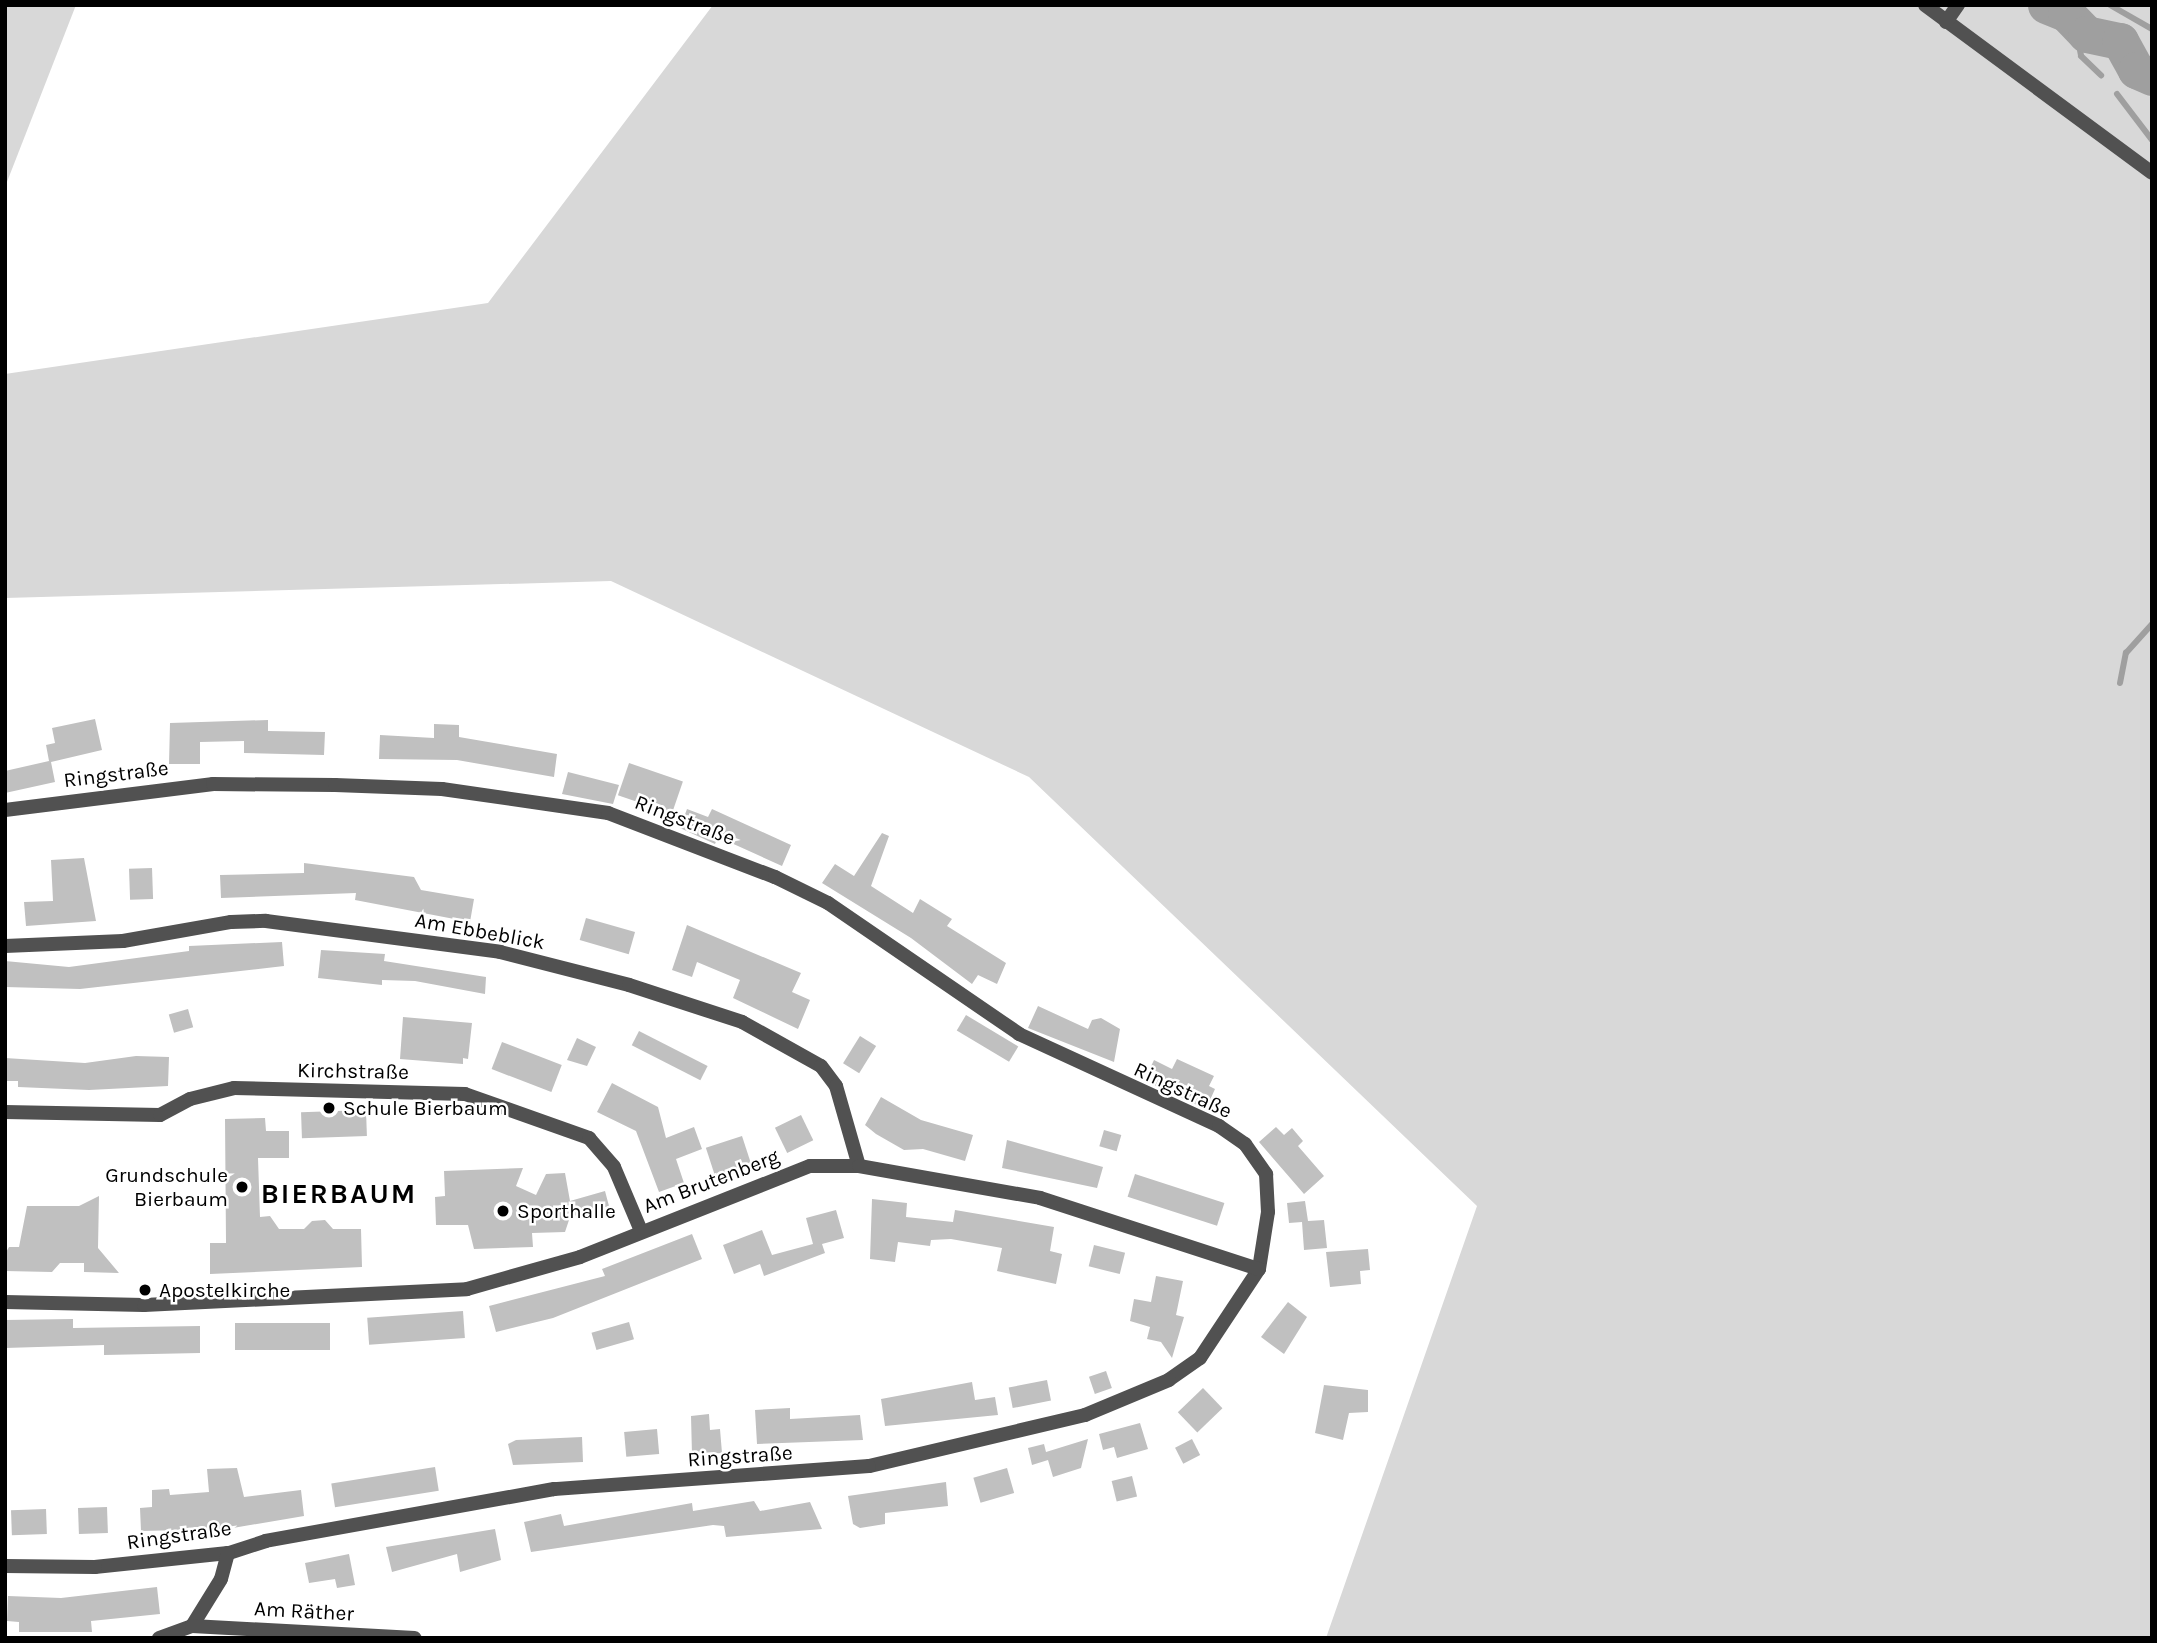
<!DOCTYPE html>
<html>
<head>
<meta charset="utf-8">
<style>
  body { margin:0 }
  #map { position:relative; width:2157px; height:1643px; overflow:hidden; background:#fff; font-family:Karla,sans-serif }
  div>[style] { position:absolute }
  .green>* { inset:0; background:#d8d8d8 }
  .stream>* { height:6px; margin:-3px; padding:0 3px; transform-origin:3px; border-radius:3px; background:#9f9f9f }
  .river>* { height:37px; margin:-18.5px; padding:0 18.5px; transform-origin:18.5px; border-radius:18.5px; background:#9f9f9f }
  .building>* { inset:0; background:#c0c0c0; transform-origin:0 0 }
  .minor>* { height:14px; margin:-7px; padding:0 7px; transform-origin:7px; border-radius:7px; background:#515151 }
  .dots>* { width:19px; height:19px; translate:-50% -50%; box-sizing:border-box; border:4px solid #fff; border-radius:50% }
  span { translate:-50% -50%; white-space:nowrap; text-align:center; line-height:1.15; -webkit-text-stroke:5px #fff; paint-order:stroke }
  .street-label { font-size:21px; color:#000 }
  .poi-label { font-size:21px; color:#000 }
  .left { translate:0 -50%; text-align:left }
  .right { translate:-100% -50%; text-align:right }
  .district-label { font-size:28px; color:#000; font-weight:700; letter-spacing:2px }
  .frame { position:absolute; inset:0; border:7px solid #000; pointer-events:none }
</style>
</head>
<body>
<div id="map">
  <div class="green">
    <div style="clip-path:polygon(5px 5px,76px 5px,5px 187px)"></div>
    <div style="clip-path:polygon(713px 5px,2152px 5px,2152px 1638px,1326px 1638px,1477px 1206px,1029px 777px,611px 581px,5px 598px,5px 374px,488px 303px)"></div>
  </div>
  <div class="stream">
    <div style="left:2110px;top:5px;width:48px;rotate:29.7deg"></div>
    <div style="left:2086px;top:34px;width:10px;rotate:143deg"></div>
    <div style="left:2078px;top:40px;width:16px;rotate:79deg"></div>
    <div style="left:2081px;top:56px;width:28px;rotate:44deg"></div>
    <div style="left:2117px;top:94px;width:58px;rotate:52.7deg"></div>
    <div style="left:2120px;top:683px;width:31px;rotate:-79deg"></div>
    <div style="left:2126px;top:653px;width:39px;rotate:-48deg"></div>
  </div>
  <div class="river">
    <div style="left:2046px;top:5px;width:22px;rotate:22deg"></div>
    <div style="left:2066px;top:13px;width:29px;rotate:46deg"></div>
    <div style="left:2086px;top:34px;width:35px;rotate:12deg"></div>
    <div style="left:2120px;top:41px;width:33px;rotate:61deg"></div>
    <div style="left:2136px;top:70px;width:17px;rotate:24deg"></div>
  </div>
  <div class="building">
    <div style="clip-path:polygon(95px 719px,102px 750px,51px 762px,55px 782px,5px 793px,5px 771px,49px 761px,46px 745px,55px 743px,52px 728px)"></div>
    <div style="clip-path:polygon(268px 720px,268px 731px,325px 732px,324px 755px,244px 753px,244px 741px,200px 742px,200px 764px,169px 764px,170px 723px)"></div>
    <div style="clip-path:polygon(434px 724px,459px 725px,459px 737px,557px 754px,554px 777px,457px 760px,379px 759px,380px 735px,434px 738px)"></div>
    <div style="left:629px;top:763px;width:57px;height:34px;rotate:19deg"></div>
    <div style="clip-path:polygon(568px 772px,619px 785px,613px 804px,562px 794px)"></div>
    <div style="clip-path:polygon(687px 809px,708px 817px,712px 809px,791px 845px,782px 866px,718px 837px,715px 844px,680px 828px)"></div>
    <div style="clip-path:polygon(882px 833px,889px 836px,871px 886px,913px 913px,920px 899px,952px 919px,947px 926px,1006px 963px,997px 984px,978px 975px,972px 984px,911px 938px,822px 883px,835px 864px,854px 876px)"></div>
    <div style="clip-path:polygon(84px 858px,96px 921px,26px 926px,24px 902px,53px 901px,51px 860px)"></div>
    <div style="clip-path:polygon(304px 863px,414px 877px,421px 890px,474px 899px,470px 922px,355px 900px,356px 893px,221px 898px,220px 875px,304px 873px)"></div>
    <div style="left:152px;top:868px;width:31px;height:23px;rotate:88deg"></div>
    <div style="left:586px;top:918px;width:51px;height:23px;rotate:16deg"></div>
    <div style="clip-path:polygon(687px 925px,801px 973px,792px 992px,810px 1000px,798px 1029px,733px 998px,740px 980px,697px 962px,692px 977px,672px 970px)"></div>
    <div style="clip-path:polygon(282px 942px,284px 966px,80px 989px,5px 987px,5px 961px,69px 967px,189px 951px,189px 946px)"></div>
    <div style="clip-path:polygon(321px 950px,385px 954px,384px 961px,486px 977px,485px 994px,415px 981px,382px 980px,382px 985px,318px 978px)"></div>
    <div style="clip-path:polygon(1038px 1006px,1088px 1029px,1092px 1020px,1101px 1018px,1120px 1029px,1114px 1062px,1028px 1028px)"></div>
    <div style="left:188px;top:1009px;width:19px;height:20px;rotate:74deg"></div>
    <div style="left:966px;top:1015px;width:61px;height:18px;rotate:31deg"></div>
    <div style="clip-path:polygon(403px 1017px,472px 1023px,468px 1059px,463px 1058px,463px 1064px,400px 1059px)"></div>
    <div style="left:639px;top:1031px;width:77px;height:16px;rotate:27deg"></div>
    <div style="left:860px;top:1036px;width:19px;height:32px;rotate:32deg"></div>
    <div style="clip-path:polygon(577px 1038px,596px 1047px,587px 1066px,567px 1060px)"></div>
    <div style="left:502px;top:1042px;width:64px;height:29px;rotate:21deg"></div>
    <div style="clip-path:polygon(136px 1056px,169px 1057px,168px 1086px,89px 1090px,18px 1087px,18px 1081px,5px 1081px,5px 1058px,85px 1063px)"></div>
    <div style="clip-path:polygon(1177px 1059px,1214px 1076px,1209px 1086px,1215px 1089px,1206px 1109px,1144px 1081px,1154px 1060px,1172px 1069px)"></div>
    <div style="clip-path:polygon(612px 1083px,658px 1107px,666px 1138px,694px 1127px,702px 1149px,676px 1159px,684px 1183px,659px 1192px,636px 1131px,597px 1112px)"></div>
    <div style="clip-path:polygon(881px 1097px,921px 1120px,973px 1135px,965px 1161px,923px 1149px,904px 1150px,876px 1134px,865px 1125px)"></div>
    <div style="left:366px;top:1110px;width:26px;height:65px;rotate:88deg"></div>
    <div style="left:801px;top:1115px;width:28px;height:29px;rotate:64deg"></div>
    <div style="clip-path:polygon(265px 1118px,266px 1131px,289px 1131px,289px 1158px,258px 1158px,260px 1217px,270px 1216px,279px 1229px,304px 1229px,312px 1221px,325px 1220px,333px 1229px,361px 1229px,362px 1267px,210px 1274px,210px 1243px,226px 1243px,225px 1119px)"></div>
    <div style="clip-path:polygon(1276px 1127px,1284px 1135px,1292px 1128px,1303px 1141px,1298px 1146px,1324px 1176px,1304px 1194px,1259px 1142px)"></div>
    <div style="left:1104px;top:1130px;width:18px;height:17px;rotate:16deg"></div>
    <div style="left:742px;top:1136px;width:29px;height:38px;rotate:72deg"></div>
    <div style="clip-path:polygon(1007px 1140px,1103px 1167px,1097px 1188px,1002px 1168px)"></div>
    <div style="clip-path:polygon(523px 1168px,516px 1186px,536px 1195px,546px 1174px,565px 1173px,570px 1201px,605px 1191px,609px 1206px,570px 1217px,565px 1232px,532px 1233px,533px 1247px,474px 1249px,468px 1225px,436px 1225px,435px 1197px,445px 1196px,444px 1171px)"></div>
    <div style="left:1135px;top:1174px;width:94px;height:24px;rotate:18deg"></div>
    <div style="clip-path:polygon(99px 1196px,98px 1248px,119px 1273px,84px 1272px,84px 1263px,60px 1263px,52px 1272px,5px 1271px,5px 1254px,9px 1247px,19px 1247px,27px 1206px,79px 1206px)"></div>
    <div style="clip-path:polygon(872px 1199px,907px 1203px,906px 1217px,953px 1222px,955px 1210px,1054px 1227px,1050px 1251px,1062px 1254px,1056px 1284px,997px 1271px,1002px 1248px,951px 1239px,931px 1240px,930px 1246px,898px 1242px,895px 1262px,870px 1259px)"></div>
    <div style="clip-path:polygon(1305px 1201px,1308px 1221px,1324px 1220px,1327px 1248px,1304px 1250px,1302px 1222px,1289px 1223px,1287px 1203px)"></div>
    <div style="clip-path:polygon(836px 1210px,844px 1238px,822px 1244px,825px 1253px,764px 1276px,760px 1264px,734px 1274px,723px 1245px,762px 1230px,772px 1255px,813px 1244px,806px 1218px)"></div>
    <div style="clip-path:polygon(692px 1234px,702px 1259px,553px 1318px,496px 1332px,489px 1306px,605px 1276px,602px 1269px)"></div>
    <div style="left:1094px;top:1245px;width:32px;height:22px;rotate:14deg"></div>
    <div style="clip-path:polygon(1368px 1249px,1370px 1270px,1360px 1271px,1361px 1284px,1330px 1287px,1326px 1252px)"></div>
    <div style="clip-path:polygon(1156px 1276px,1183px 1281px,1176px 1315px,1184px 1317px,1172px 1358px,1161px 1342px,1147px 1339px,1150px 1327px,1130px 1321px,1134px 1299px,1151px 1302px)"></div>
    <div style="clip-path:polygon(1288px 1302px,1307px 1317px,1284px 1354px,1261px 1337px)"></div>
    <div style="left:463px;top:1311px;width:27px;height:96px;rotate:86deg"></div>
    <div style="clip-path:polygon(73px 1319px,73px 1328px,200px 1326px,200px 1353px,104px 1355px,104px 1345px,5px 1348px,5px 1320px)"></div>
    <div style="left:629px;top:1322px;width:18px;height:39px;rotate:74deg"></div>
    <div style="left:330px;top:1323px;width:27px;height:95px;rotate:90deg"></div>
    <div style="left:1106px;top:1371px;width:18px;height:18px;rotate:71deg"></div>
    <div style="left:1047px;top:1380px;width:21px;height:39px;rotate:79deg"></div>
    <div style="clip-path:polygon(972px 1382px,975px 1400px,995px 1397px,998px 1415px,885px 1426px,881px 1399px)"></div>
    <div style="clip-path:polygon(1324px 1385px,1368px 1390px,1368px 1412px,1349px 1413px,1343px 1440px,1315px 1433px)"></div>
    <div style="left:1203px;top:1388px;width:28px;height:35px;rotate:46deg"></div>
    <div style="clip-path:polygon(790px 1408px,790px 1419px,860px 1415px,863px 1440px,757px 1444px,755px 1410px)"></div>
    <div style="clip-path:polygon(709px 1414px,710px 1430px,720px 1429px,722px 1453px,692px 1455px,691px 1416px)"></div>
    <div style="clip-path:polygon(1140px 1423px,1148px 1449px,1117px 1458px,1114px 1447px,1103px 1450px,1099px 1434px)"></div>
    <div style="left:657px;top:1429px;width:25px;height:33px;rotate:85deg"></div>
    <div style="clip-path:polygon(582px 1437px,583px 1462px,513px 1465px,508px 1444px,516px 1440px)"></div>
    <div style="clip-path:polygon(1088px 1439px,1081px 1468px,1053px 1477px,1048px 1460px,1032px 1465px,1028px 1448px,1044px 1444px,1046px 1452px)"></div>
    <div style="left:1192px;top:1439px;width:18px;height:19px;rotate:63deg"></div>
    <div style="left:435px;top:1467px;width:24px;height:105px;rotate:81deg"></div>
    <div style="clip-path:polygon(237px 1468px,244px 1497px,301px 1490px,304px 1516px,227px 1529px,141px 1531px,140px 1508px,152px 1507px,152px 1490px,169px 1489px,170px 1495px,209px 1492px,207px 1469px)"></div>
    <div style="left:1007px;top:1468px;width:26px;height:35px;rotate:74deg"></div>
    <div style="left:1132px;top:1476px;width:21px;height:21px;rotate:76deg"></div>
    <div style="clip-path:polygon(946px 1482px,948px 1506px,885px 1513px,885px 1524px,860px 1528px,853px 1524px,848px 1496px)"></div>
    <div style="clip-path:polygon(754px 1501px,760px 1511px,810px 1502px,822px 1529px,726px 1537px,724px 1526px,713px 1525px,531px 1552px,524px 1522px,561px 1514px,564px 1526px,692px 1503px,693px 1511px)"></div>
    <div style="left:107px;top:1507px;width:26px;height:29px;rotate:88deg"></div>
    <div style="left:46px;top:1509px;width:25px;height:35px;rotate:88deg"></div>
    <div style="clip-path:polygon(495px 1529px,501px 1560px,460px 1572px,457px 1554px,392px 1572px,386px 1547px)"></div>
    <div style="clip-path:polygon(349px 1554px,355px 1585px,337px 1588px,335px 1579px,309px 1583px,305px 1563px)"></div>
    <div style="clip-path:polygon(157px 1587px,160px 1614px,91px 1621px,92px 1632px,19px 1632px,19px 1622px,7px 1621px,8px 1596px,61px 1598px)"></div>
  </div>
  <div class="minor">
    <div style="left:1925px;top:5px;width:282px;rotate:36.5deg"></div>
    <div style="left:1946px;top:22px;width:21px;rotate:-55deg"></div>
    <div style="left:5px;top:810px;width:210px;rotate:-7.1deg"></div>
    <div style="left:213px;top:784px;width:122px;rotate:0.5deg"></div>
    <div style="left:335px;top:785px;width:107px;rotate:2.1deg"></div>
    <div style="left:442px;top:789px;width:168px;rotate:8.2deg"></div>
    <div style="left:608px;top:813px;width:179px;rotate:21deg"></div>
    <div style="left:775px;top:877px;width:59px;rotate:26.1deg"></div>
    <div style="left:828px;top:903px;width:232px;rotate:34.4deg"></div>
    <div style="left:1019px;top:1034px;width:220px;rotate:24.7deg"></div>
    <div style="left:1219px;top:1126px;width:32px;rotate:35deg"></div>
    <div style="left:1245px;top:1144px;width:37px;rotate:55deg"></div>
    <div style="left:1266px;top:1174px;width:38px;rotate:87deg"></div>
    <div style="left:1268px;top:1212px;width:58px;rotate:99deg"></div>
    <div style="left:1259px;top:1269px;width:107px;rotate:123.5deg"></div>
    <div style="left:1200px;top:1358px;width:38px;rotate:145deg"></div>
    <div style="left:1169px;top:1380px;width:91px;rotate:157.4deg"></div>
    <div style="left:1085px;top:1415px;width:222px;rotate:166.7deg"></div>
    <div style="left:869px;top:1466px;width:316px;rotate:175.8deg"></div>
    <div style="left:554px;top:1489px;width:293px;rotate:169.8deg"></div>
    <div style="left:266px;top:1541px;width:40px;rotate:162deg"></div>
    <div style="left:228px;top:1553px;width:134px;rotate:174deg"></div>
    <div style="left:95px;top:1567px;width:90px;rotate:-179.4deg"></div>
    <div style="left:5px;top:946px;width:118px;rotate:-2.4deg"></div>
    <div style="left:123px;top:941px;width:110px;rotate:-10deg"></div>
    <div style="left:231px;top:922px;width:35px;rotate:-2deg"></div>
    <div style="left:266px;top:921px;width:236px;rotate:7.5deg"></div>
    <div style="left:500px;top:952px;width:133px;rotate:14.3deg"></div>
    <div style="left:629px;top:985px;width:119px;rotate:18.1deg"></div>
    <div style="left:742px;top:1022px;width:90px;rotate:29.1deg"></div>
    <div style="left:821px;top:1066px;width:25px;rotate:53deg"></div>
    <div style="left:836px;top:1086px;width:83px;rotate:74deg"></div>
    <div style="left:5px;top:1112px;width:155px;rotate:1.1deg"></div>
    <div style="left:160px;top:1115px;width:34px;rotate:-28deg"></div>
    <div style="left:190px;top:1099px;width:45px;rotate:-14deg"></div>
    <div style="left:234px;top:1088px;width:231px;rotate:1.5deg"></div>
    <div style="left:465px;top:1094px;width:132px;rotate:19.5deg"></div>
    <div style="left:589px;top:1138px;width:38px;rotate:49deg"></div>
    <div style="left:614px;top:1167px;width:69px;rotate:67.1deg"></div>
    <div style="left:5px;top:1302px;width:139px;rotate:1.2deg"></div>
    <div style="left:144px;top:1305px;width:323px;rotate:-2.8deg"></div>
    <div style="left:467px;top:1289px;width:117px;rotate:-15.8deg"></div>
    <div style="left:580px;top:1257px;width:247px;rotate:-21.6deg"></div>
    <div style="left:810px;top:1166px;width:49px"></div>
    <div style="left:859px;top:1166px;width:184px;rotate:10deg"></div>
    <div style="left:1040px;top:1198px;width:230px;rotate:18deg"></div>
    <div style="left:192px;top:1626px;width:55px;rotate:-58.3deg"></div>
    <div style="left:221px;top:1579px;width:27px;rotate:-75deg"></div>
    <div style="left:159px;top:1638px;width:35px;rotate:-20deg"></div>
    <div style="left:192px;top:1626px;width:223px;rotate:3.1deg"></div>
  </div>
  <div class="dots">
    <div style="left:329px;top:1108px;background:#000"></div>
    <div style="left:242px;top:1187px;background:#000"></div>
    <div style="left:503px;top:1211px;background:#000"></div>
    <div style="left:145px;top:1290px;background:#000"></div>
  </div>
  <div class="street-label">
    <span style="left:116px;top:774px;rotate:-7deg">Ringstraße</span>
    <span style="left:685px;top:820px;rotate:21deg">Ringstraße</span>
    <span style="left:480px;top:931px;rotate:10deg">Am Ebbeblick</span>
    <span style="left:353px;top:1071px;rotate:1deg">Kirchstraße</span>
    <span style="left:1183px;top:1090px;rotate:25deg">Ringstraße</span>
    <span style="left:711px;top:1181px;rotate:-21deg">Am Brutenberg</span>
    <span style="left:740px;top:1456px;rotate:-4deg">Ringstraße</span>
    <span style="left:179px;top:1535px;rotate:-8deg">Ringstraße</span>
    <span style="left:304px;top:1611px;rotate:3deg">Am Räther</span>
  </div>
  <div class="poi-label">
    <span class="left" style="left:343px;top:1108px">Schule Bierbaum</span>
    <span class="right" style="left:228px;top:1187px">Grundschule<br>Bierbaum</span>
    <span class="left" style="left:517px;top:1211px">Sporthalle</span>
    <span class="left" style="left:159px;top:1290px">Apostelkirche</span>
  </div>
  <div class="district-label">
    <span style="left:339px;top:1194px">BIERBAUM</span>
  </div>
  <div class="frame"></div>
</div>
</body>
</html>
